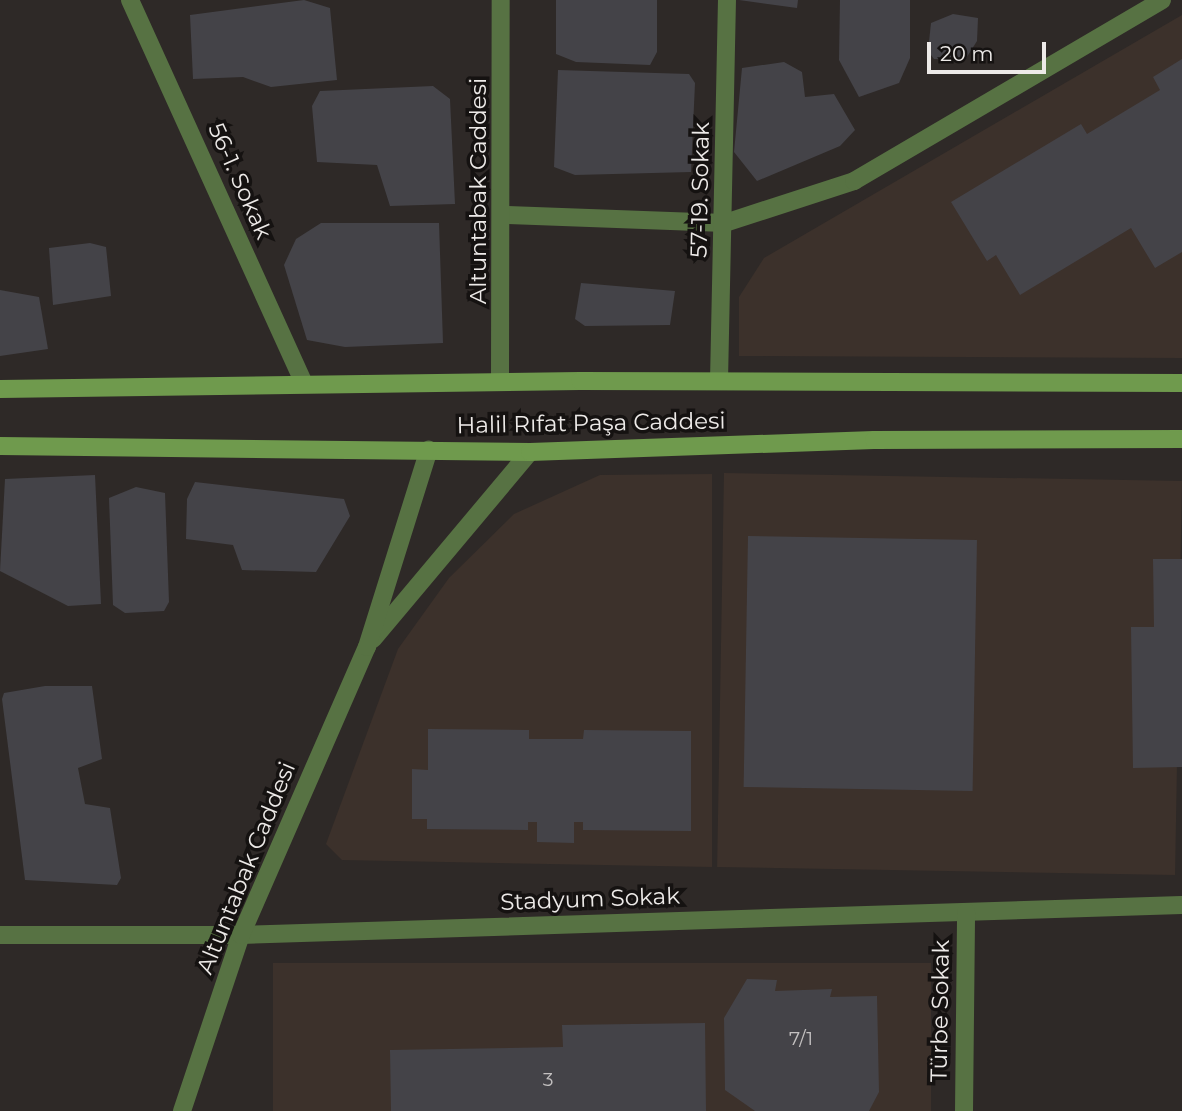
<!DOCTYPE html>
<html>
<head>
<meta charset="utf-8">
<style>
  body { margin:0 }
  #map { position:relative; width:1182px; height:1111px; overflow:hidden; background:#2e2927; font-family:Montserrat,sans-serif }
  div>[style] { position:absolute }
  .built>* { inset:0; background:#3c312b; transform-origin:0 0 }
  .building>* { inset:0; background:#444348; transform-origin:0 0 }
  .street>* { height:18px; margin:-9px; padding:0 9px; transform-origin:9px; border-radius:9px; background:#577243 }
  .secondary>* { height:18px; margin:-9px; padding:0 9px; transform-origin:9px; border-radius:9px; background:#6f9a4d }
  span { translate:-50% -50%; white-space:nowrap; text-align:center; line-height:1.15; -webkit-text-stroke:7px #151211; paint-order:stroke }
  .number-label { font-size:19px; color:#c3c0c0 }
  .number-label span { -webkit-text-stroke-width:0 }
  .street-label { font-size:23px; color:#edeae8 }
  .scale { position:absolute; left:927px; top:42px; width:119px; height:32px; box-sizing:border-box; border:4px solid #edeae8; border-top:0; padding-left:9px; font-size:21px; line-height:24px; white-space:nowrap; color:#edeae8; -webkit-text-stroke:5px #151211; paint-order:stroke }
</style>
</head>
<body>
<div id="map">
  <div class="built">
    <div style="clip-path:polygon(1182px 15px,1182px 358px,739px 356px,739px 297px,764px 258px)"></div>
    <div style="left:724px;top:473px;width:458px;height:394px;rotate:1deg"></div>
    <div style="clip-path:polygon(712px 474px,712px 867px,342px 860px,326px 844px,398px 649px,449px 578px,514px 514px,600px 475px)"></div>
    <div style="left:273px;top:963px;width:658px;height:157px"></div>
  </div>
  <div class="building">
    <div style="clip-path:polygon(304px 0,330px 8px,337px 80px,271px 87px,243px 77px,193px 79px,190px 15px)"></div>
    <div style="clip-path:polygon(556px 0,657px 0,657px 52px,650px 65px,576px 62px,556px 54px)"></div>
    <div style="clip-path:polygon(739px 0,798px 0,797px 8px)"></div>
    <div style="clip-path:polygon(840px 0,910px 0,910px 58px,899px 83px,859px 97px,839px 60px)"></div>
    <div style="clip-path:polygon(953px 14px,978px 18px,977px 41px,965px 60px,934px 59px,928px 51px,931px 23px)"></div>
    <div style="clip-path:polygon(1182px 59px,1182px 252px,1155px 268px,1131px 228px,1020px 295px,996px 255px,987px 261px,951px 202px,1081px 124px,1087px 134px,1160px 90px,1153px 77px)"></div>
    <div style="clip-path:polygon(784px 62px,802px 72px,805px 97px,834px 94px,855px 130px,840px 146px,757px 181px,734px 152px,742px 68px)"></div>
    <div style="clip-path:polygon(558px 70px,689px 74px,695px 83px,691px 172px,575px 175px,554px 167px)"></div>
    <div style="clip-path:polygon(433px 86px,450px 99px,455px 204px,390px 206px,377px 165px,317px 162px,312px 106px,320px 91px)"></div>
    <div style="clip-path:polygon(321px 223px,439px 223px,443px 343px,345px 347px,307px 340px,284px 265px,296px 239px)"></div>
    <div style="clip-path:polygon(90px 243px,106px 247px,111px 296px,53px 305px,49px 248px)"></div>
    <div style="clip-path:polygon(581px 283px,675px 291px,670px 325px,585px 326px,575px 319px)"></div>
    <div style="clip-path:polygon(0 290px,39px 297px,48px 349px,0 356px)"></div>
    <div style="clip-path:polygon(95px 475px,101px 604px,68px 606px,0 571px,5px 479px)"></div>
    <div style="clip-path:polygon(195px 482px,344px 499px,350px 516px,316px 572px,242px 570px,233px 545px,186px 539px,187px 499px)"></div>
    <div style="clip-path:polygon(136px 487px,165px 493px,169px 602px,164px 611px,125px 613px,113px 605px,109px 498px)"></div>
    <div style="left:748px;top:536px;width:229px;height:251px;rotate:1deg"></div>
    <div style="clip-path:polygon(1153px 559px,1182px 559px,1182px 767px,1133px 768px,1131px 627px,1154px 627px)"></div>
    <div style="clip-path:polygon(45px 686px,92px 686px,102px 759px,78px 768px,85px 804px,110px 808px,121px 878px,117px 885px,25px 880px,2px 699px,4px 693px)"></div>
    <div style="clip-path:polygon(428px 729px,529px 730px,529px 739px,583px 739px,584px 730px,691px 731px,691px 831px,583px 830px,583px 822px,574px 822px,574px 843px,537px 842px,537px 822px,528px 822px,528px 830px,427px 829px,427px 819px,412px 819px,412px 769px,428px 770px)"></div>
    <div style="clip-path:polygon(747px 979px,777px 980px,775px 991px,832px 989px,830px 997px,877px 996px,879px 1092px,869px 1111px,755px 1111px,725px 1090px,724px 1018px)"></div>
    <div style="clip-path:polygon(705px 1023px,706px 1111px,391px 1111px,390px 1050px,563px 1047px,562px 1025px)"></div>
  </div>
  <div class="street">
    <div style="left:130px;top:0;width:421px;rotate:65.6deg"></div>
    <div style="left:505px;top:215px;width:220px;rotate:2.1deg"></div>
    <div style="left:725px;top:223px;width:136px;rotate:-18deg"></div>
    <div style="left:854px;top:181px;width:357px;rotate:-30.4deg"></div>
    <div style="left:719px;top:381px;width:381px;rotate:-88.8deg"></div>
    <div style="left:500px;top:382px;width:382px;rotate:-89.9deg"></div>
    <div style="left:373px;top:639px;width:244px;rotate:-50deg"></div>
    <div style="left:0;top:935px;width:241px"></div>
    <div style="left:241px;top:935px;width:941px;rotate:-1.83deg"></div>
    <div style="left:182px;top:1111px;width:186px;rotate:-71.5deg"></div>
    <div style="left:241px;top:935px;width:314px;rotate:-66.4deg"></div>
    <div style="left:367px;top:647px;width:207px;rotate:-72.6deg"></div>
    <div style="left:964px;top:1111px;width:199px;rotate:-89.4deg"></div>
  </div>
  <div class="secondary">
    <div style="left:0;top:389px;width:580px;rotate:-0.79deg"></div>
    <div style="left:580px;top:381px;width:602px;rotate:0.19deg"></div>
    <div style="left:0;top:446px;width:530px;rotate:0.65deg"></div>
    <div style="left:530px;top:452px;width:344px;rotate:-2deg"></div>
    <div style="left:874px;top:440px;width:308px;rotate:-0.2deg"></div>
  </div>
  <div class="number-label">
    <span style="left:801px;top:1039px">7/1</span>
    <span style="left:548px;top:1080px">3</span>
  </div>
  <div class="street-label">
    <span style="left:240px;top:181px;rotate:66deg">56-1. Sokak</span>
    <span style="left:700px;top:190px;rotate:-89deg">57-19. Sokak</span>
    <span style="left:478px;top:191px;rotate:-90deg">Altuntabak Caddesi</span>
    <span style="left:591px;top:423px;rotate:-1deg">Halil Rıfat Paşa Caddesi</span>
    <span style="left:246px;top:868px;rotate:-68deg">Altuntabak Caddesi</span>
    <span style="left:590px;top:899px;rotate:-2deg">Stadyum Sokak</span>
    <span style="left:940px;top:1011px;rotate:-89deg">Türbe Sokak</span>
  </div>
  <div class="scale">20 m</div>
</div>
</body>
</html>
